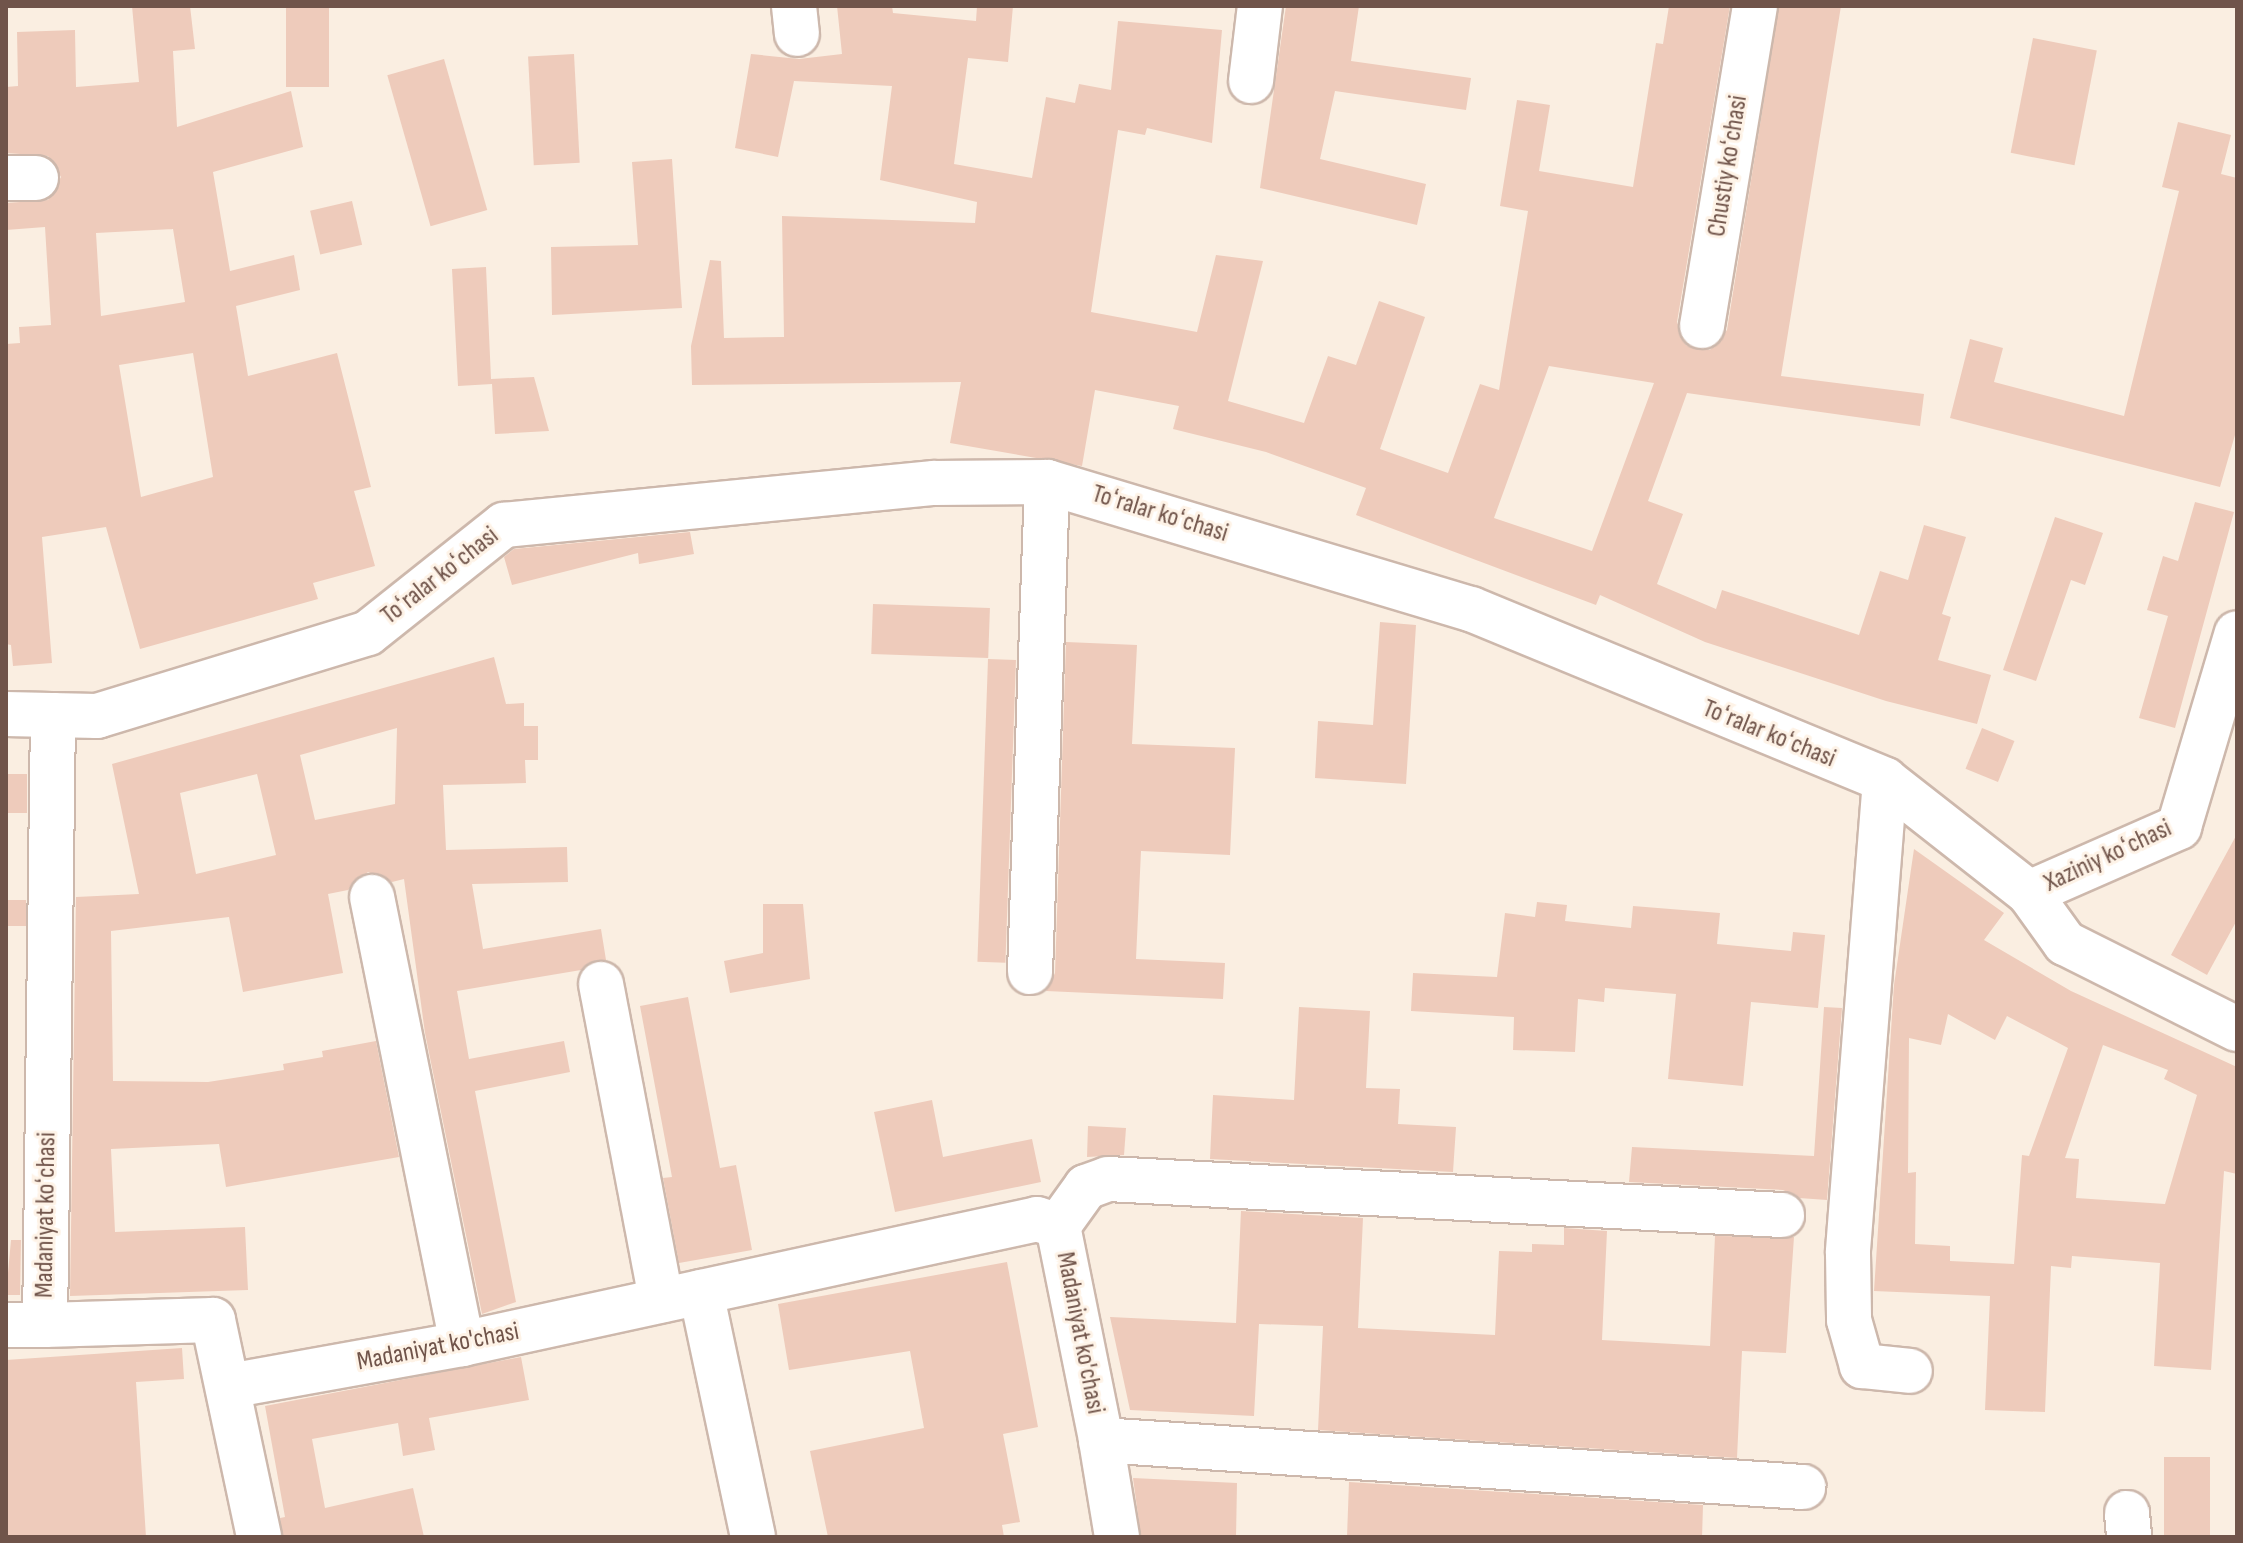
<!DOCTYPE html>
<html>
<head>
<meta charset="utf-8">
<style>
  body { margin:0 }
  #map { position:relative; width:2243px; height:1543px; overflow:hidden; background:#faeee1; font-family:"Sofia Sans Condensed",sans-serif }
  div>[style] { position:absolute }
  .building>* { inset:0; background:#eecbbb; transform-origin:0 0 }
  .roads { filter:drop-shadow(2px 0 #cdb8ac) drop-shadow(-2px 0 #cdb8ac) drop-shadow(0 2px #cdb8ac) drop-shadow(0 -2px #cdb8ac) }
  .minor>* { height:44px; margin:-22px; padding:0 22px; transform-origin:22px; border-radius:22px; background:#fff }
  span { translate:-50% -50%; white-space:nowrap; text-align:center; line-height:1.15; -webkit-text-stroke:6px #fef3e7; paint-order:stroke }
  .street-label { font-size:26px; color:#70544a }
  .frame { position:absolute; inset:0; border:8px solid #70544a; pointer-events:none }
</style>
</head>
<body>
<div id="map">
  <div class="building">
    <div style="clip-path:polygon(evenodd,132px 6px,190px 6px,195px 49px,173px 51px,177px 127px,291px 91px,303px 147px,213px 172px,230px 271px,294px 255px,300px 290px,236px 306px,248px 376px,337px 353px,371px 487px,354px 491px,375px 566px,313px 583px,318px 599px,140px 649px,106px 527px,42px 537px,52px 663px,13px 666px,11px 645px,6px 644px,6px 344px,20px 343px,19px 327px,51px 325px,45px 227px,6px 230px,6px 203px,48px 200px,61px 177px,48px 156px,6px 153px,6px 87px,18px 86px,17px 32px,75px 30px,76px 87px,139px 82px,132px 6px,173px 229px,185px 302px,101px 316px,96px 233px,173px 229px,132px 6px,193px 353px,213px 477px,141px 497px,119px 365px,193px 353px)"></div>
    <div style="left:286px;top:6px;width:43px;height:81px"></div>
    <div style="clip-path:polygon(evenodd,837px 6px,892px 6px,893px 13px,976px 21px,977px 6px,1013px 6px,1008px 62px,968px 58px,954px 164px,1032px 178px,1046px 97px,1075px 103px,1079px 84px,1111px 90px,1118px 21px,1222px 30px,1212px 143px,1147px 128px,1145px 135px,1118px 130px,1091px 312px,1197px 332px,1216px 255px,1263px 261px,1228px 401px,1304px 423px,1328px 356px,1356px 365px,1379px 301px,1425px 317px,1380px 449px,1448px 473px,1480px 384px,1499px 390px,1528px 211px,1500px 206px,1517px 100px,1550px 105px,1539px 171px,1633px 187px,1656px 43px,1663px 44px,1669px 6px,1730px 6px,1677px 322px,1686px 345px,1710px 350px,1727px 330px,1779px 6px,1841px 6px,1781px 376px,1924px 394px,1920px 426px,1687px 393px,1648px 501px,1683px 514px,1657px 584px,1716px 609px,1722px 590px,1859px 635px,1880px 571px,1908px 580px,1924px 525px,1966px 537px,1942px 614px,1951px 617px,1938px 660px,1991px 675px,1977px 724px,1886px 701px,1705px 642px,1600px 595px,1596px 605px,1356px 515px,1366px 488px,1266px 452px,1173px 429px,1179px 406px,1095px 390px,1082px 466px,950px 443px,961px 382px,692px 385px,691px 346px,710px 260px,721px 261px,724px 338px,784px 337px,782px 216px,975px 223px,977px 202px,880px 180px,892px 86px,794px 81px,778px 157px,735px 148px,751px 54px,799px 59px,842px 54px,837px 6px,1549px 366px,1654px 383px,1592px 551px,1494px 518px,1549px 366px)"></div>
    <div style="clip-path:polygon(1286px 6px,1359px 6px,1351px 61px,1471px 78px,1466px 110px,1335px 91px,1320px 159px,1426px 184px,1417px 225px,1260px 188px)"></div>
    <div style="left:2033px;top:38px;width:65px;height:117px;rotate:11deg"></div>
    <div style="left:574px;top:54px;width:109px;height:46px;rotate:87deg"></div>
    <div style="left:444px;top:59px;width:157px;height:59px;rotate:74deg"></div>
    <div style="clip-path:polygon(2178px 122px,2231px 135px,2221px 174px,2237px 178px,2237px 428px,2220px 487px,1950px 418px,1970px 339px,2003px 348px,1994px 382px,2124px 416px,2179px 191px,2162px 187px)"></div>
    <div style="clip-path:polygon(672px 159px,682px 308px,552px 315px,551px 247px,638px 245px,632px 162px)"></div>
    <div style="left:352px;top:201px;width:45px;height:43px;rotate:77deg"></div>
    <div style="clip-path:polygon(486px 267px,491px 379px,534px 377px,549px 431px,495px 434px,492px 384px,458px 386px,452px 269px)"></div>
    <div style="clip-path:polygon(2195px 502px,2234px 512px,2175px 728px,2139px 718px,2168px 616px,2147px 610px,2163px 556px,2178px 561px)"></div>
    <div style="clip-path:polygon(2055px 517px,2103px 533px,2085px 585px,2071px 580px,2036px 681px,2003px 670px)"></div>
    <div style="clip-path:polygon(690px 532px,694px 554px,639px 564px,638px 553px,512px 585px,504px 557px,514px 549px)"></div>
    <div style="left:873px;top:604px;width:117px;height:50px;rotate:2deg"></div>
    <div style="clip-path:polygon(1380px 622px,1416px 625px,1406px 784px,1315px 778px,1318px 721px,1373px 725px)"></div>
    <div style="clip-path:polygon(1066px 642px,1137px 645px,1132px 744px,1235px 748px,1230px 855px,1141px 851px,1136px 959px,1225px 963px,1223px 999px,1046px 991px,1055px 973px)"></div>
    <div style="clip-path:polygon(evenodd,494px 657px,506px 704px,524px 703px,524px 726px,538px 726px,538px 760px,525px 760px,526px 783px,443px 785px,446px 850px,567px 847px,568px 882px,472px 884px,483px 949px,601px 929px,606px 960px,596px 960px,581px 970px,457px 991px,469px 1059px,564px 1041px,570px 1072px,475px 1091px,516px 1302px,482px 1314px,425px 1033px,404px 879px,392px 882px,368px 872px,348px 890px,328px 894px,343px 973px,243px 992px,229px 917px,111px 931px,113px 1081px,208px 1082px,284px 1070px,283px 1064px,323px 1057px,322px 1051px,376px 1041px,399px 1157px,226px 1187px,219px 1144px,111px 1149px,115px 1232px,245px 1227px,248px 1290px,70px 1296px,76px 897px,139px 894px,112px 764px,494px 657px,397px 728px,395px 804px,315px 820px,300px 755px,397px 728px,494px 657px,257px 774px,276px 855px,196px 874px,180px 793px,257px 774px)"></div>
    <div style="left:988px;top:659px;width:28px;height:303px;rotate:2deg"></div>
    <div style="left:1982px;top:728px;width:35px;height:44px;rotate:22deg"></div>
    <div style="left:6px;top:774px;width:21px;height:39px"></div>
    <div style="clip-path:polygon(2237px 834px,2237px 920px,2207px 975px,2171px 955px)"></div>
    <div style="clip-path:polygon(evenodd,1914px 849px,2004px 913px,1984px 940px,2071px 991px,2237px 1067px,2237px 1174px,2224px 1171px,2211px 1370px,2154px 1366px,2160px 1263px,2072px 1256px,2071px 1268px,2051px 1266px,2045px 1412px,1985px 1410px,1990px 1296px,1874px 1291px,1894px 985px,1914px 849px,1948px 1014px,1995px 1040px,2007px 1016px,2068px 1048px,2029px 1156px,2022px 1155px,2014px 1264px,1950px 1261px,1950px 1246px,1915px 1244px,1916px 1172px,1908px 1173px,1909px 1038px,1941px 1045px,1948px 1014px,1914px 849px,2103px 1045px,2168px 1070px,2164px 1079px,2197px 1095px,2165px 1204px,2076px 1198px,2079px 1159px,2065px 1158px,2103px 1045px)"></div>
    <div style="left:6px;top:900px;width:20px;height:26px"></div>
    <div style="clip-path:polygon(1537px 902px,1567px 905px,1565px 921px,1631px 928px,1633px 906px,1720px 913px,1717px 944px,1791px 951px,1793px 932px,1825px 935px,1818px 1008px,1751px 1002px,1743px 1086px,1668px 1079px,1676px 994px,1605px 988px,1604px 1002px,1578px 999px,1575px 1052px,1513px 1050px,1514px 1017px,1411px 1011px,1413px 973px,1497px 977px,1505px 913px,1535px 917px)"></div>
    <div style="clip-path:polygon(763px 904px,803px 904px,810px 979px,730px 993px,724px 961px,763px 953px)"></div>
    <div style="clip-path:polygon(688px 997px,720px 1168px,736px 1165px,752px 1250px,679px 1263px,663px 1178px,672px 1177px,640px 1006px)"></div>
    <div style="clip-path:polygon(1299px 1007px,1370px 1011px,1366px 1088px,1400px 1089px,1398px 1124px,1456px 1127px,1453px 1172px,1210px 1159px,1213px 1095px,1294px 1100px)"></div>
    <div style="clip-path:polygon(1824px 1007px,1842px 1008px,1827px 1200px,1799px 1198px,1783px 1190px,1629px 1182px,1632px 1147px,1814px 1156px)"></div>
    <div style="clip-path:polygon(932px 1100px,943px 1157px,1032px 1139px,1041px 1182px,895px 1212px,874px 1112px)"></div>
    <div style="clip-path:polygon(1088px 1126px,1126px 1128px,1124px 1155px,1087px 1157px)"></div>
    <div style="clip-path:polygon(1241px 1211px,1363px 1218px,1358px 1328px,1495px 1335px,1499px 1251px,1532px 1252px,1532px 1244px,1564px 1245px,1564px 1228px,1607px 1231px,1602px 1340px,1710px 1346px,1715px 1236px,1794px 1237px,1786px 1353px,1742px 1351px,1737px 1458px,1318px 1430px,1323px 1326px,1259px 1324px,1254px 1416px,1130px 1410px,1110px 1317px,1236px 1323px)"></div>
    <div style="clip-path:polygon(11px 1240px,21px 1240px,20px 1295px,6px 1295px)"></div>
    <div style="clip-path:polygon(1007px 1262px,1038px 1427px,1003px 1434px,1020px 1522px,1002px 1525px,1004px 1537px,828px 1537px,810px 1451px,924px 1428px,910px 1351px,789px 1370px,778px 1304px)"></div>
    <div style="clip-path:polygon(182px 1348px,184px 1379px,136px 1382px,146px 1537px,6px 1537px,6px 1360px)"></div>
    <div style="clip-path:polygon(521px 1357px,529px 1400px,429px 1418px,435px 1450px,403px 1456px,398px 1423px,312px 1439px,325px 1508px,413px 1488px,424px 1537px,283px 1537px,280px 1518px,285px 1517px,265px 1406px)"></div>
    <div style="left:2164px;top:1457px;width:46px;height:80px"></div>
    <div style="clip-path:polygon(1133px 1478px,1237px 1483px,1236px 1537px,1141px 1537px)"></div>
    <div style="clip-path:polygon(1349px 1482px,1703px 1505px,1702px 1537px,1347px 1537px)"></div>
  </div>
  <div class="roads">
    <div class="minor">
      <div style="left:794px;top:6px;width:28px;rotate:84deg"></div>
      <div style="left:1251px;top:81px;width:76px;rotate:-83.2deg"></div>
      <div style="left:6px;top:178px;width:30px"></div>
      <div style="left:1702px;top:326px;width:324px;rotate:-80.6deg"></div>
      <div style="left:6px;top:714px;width:91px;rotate:1.3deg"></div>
      <div style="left:97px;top:716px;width:283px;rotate:-17deg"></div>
      <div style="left:368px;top:633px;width:174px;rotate:-38.5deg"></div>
      <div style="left:504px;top:525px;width:432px;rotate:-5.6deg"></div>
      <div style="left:934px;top:483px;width:113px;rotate:-0.5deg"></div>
      <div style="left:1047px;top:482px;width:443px;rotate:16.7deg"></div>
      <div style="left:1471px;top:609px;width:448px;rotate:22.4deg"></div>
      <div style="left:1885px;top:780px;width:183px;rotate:38.1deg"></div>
      <div style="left:2029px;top:893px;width:62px;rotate:54.2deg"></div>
      <div style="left:2065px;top:943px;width:192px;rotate:26.6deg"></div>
      <div style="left:53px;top:715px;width:610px;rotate:90.75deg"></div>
      <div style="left:45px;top:1325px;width:168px;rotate:-1.7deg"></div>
      <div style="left:213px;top:1320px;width:222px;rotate:78deg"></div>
      <div style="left:1885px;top:780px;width:474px;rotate:94.5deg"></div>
      <div style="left:1848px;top:1253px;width:67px;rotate:89.1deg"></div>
      <div style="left:1849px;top:1320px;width:48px;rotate:74.2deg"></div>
      <div style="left:1862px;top:1366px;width:48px;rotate:5.9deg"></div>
      <div style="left:2029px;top:893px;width:164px;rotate:-23.7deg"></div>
      <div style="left:2179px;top:827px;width:202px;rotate:-73.4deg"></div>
      <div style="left:372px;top:897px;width:456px;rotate:78.6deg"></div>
      <div style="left:1030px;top:972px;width:490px;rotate:-88deg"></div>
      <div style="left:601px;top:984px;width:322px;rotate:79.2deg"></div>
      <div style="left:1058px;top:1226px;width:48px;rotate:-54.3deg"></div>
      <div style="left:1086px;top:1187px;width:23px;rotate:-20deg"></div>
      <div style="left:1108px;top:1179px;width:675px;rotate:3.06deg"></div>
      <div style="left:701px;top:1292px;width:250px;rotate:78deg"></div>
      <div style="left:6px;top:1325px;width:39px"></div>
      <div style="left:229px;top:1386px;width:237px;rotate:-10.2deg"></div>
      <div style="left:462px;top:1344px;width:588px;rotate:-12.26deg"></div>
      <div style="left:1037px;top:1219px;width:22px;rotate:18deg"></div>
      <div style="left:1058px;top:1226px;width:218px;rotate:78.6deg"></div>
      <div style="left:1101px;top:1440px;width:704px;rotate:3.83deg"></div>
      <div style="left:1101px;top:1440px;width:98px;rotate:80.6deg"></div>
      <div style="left:2127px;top:1513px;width:24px;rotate:85deg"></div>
    </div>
  </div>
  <div class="street-label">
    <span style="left:1728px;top:166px;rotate:-81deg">Chustiy koʻchasi</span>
    <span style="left:1160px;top:514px;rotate:17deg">Toʻralar koʻchasi</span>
    <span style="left:440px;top:576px;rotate:-38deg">Toʻralar koʻchasi</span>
    <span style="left:1769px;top:734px;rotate:22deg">Toʻralar koʻchasi</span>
    <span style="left:2108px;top:856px;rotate:-25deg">Xaziniy koʻchasi</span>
    <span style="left:46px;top:1215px;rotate:-89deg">Madaniyat koʻchasi</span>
    <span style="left:1080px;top:1333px;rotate:79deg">Madaniyat ko'chasi</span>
    <span style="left:438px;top:1347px;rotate:-11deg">Madaniyat ko'chasi</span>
  </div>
  <div class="frame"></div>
</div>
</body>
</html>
